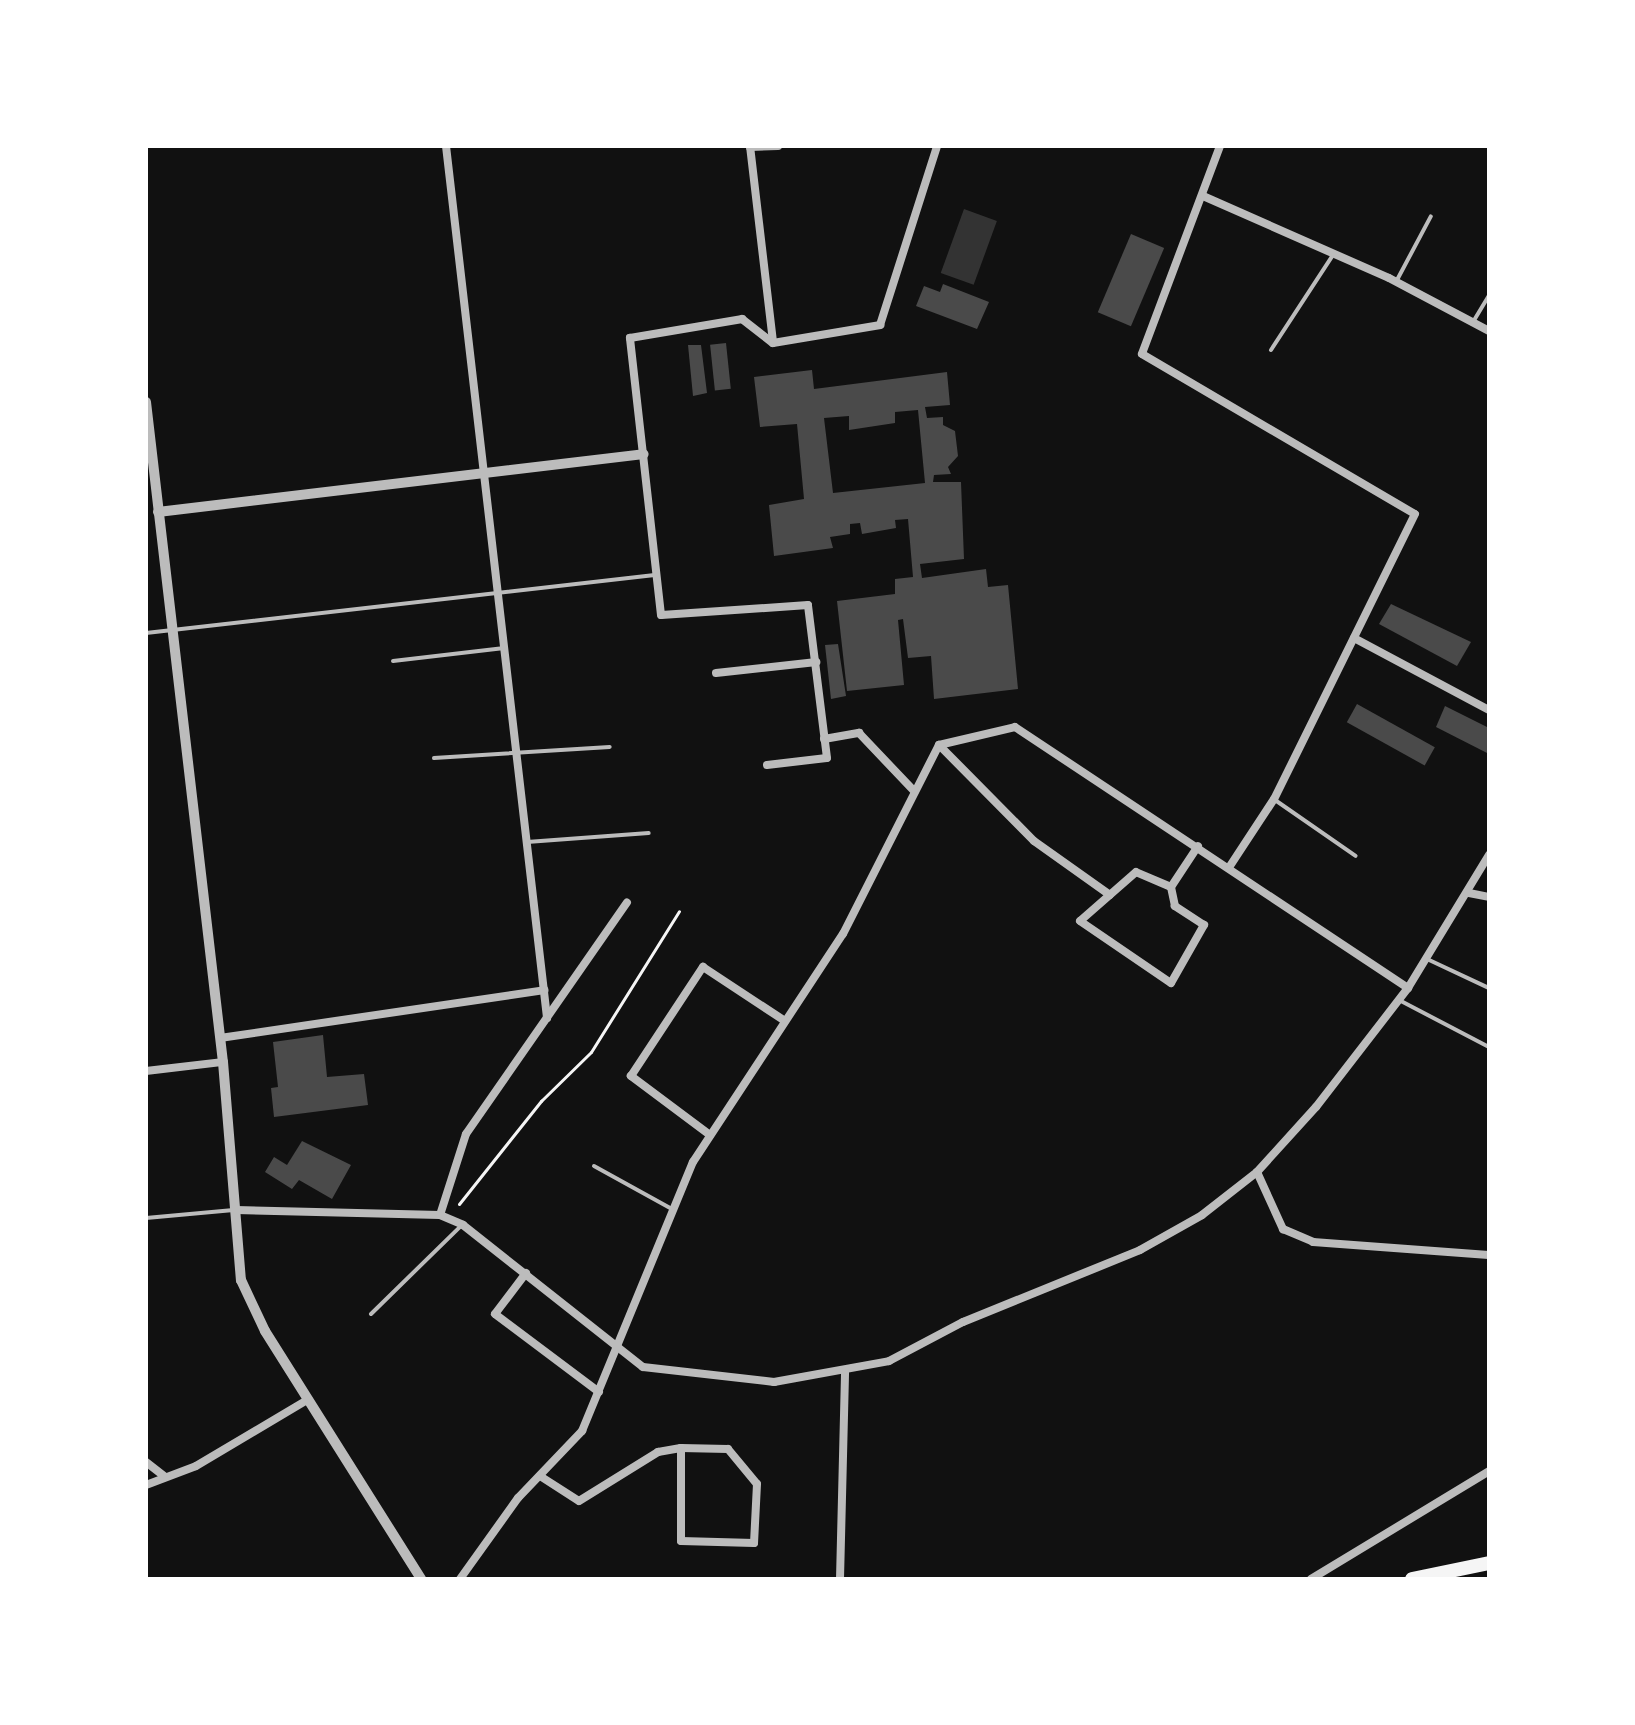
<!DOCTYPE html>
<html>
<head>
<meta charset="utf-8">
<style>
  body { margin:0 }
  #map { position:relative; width:1635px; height:1725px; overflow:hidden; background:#111; font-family:"Archivo Narrow",sans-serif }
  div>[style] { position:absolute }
  .water>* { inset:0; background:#333; transform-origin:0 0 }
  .building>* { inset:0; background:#4a4a4a; transform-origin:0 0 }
  .path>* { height:3px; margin:-1.5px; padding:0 1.5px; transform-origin:1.5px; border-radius:1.5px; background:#f5f5f5 }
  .service>* { height:4px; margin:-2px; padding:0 2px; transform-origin:2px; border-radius:2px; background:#bcbcbc }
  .minor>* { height:8px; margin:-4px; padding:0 4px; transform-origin:4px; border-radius:4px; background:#bcbcbc }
  .tertiary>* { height:10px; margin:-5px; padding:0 5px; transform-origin:5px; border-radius:5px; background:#bcbcbc }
  .trunk>* { height:14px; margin:-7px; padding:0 7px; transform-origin:7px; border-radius:7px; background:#f5f5f5 }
  span { translate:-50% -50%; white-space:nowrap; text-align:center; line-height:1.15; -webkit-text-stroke:6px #fff; paint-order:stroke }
  .frame { position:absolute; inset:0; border:148px solid #fff; pointer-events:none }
</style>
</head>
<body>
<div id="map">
  <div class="water">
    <div style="left:964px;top:209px;width:35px;height:68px;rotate:20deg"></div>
  </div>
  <div class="building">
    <div style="left:1131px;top:234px;width:36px;height:85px;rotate:23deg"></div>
    <div style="clip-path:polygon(943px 284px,989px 302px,977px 329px,916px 306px,924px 286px,940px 292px)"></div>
    <div style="left:726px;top:343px;width:46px;height:16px;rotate:84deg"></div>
    <div style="clip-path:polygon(688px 345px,701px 345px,707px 393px,693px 396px)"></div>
    <div style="clip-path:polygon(evenodd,812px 370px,814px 389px,947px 372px,950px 405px,925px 407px,927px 418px,943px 417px,943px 425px,955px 431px,958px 456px,948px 467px,951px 474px,934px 475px,933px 482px,961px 482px,964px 559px,920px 564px,922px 578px,986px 569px,988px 587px,1008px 585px,1018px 689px,934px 699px,931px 656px,908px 658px,903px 619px,898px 620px,904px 685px,847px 691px,837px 601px,895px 594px,895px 579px,913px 577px,908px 519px,895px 520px,896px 528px,862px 534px,860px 523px,850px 524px,850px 534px,830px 537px,833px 548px,774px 556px,769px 505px,804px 499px,797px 424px,760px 427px,754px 377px,812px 370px,918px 410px,925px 483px,833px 493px,824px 418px,849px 416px,849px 430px,895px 423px,895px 412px,918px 410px)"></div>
    <div style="clip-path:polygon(1391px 604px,1471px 642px,1457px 666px,1379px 624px)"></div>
    <div style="clip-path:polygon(838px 644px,846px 696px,831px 699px,825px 645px)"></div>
    <div style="left:1357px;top:704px;width:89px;height:21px;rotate:29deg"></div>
    <div style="clip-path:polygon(1445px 706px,1489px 728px,1489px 754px,1436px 727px)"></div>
    <div style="clip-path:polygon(323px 1035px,327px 1077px,364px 1074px,368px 1105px,274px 1117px,271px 1088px,278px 1087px,273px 1042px)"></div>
    <div style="clip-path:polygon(302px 1141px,351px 1165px,332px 1199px,299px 1180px,292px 1189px,265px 1172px,274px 1157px,287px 1165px)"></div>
  </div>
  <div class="path">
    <div style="left:459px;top:1204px;width:132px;rotate:-51.5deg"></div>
    <div style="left:541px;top:1101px;width:70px;rotate:-44.4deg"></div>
    <div style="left:591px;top:1052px;width:166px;rotate:-58deg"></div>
  </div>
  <div class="service">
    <div style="left:1397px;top:280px;width:72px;rotate:-62deg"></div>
    <div style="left:1473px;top:322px;width:31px;rotate:-59deg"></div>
    <div style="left:1271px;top:350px;width:113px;rotate:-56.9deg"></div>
    <div style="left:146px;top:633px;width:512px;rotate:-6.5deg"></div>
    <div style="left:393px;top:661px;width:112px;rotate:-6.7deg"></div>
    <div style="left:434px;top:758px;width:176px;rotate:-3.6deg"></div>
    <div style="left:1275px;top:800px;width:98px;rotate:34.7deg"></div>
    <div style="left:527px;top:842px;width:122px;rotate:-4.2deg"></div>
    <div style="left:1427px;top:959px;width:68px;rotate:25.1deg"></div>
    <div style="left:1399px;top:1000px;width:102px;rotate:27.6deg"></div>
    <div style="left:594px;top:1166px;width:89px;rotate:28.9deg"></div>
    <div style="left:146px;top:1218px;width:88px;rotate:-5.2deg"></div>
    <div style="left:371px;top:1314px;width:126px;rotate:-44.4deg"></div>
  </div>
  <div class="minor">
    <div style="left:446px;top:146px;width:878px;rotate:83.39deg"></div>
    <div style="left:750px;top:146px;width:198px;rotate:83.3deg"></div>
    <div style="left:1220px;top:146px;width:222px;rotate:110.6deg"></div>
    <div style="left:1142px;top:354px;width:316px;rotate:30.4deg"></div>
    <div style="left:1415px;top:514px;width:318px;rotate:116.3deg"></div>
    <div style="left:1274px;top:799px;width:80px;rotate:123.3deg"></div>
    <div style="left:750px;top:147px;width:28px;rotate:-2deg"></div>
    <div style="left:1203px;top:196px;width:203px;rotate:23.8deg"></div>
    <div style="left:1389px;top:278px;width:113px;rotate:27.9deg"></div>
    <div style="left:1354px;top:638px;width:153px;rotate:28.1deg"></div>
    <div style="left:716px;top:673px;width:101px;rotate:-6.3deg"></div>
    <div style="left:824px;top:739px;width:36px;rotate:-10deg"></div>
    <div style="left:859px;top:733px;width:79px;rotate:46.5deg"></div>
    <div style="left:939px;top:745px;width:135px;rotate:45.3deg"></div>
    <div style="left:1034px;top:841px;width:93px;rotate:35.4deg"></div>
    <div style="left:767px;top:765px;width:60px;rotate:-6.7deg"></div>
    <div style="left:827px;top:758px;width:154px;rotate:-97.1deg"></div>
    <div style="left:808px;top:605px;width:147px;rotate:176.1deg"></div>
    <div style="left:661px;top:615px;width:279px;rotate:-96.4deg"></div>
    <div style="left:630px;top:338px;width:114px;rotate:-9.6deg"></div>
    <div style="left:742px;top:319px;width:39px;rotate:38deg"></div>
    <div style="left:773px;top:343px;width:109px;rotate:-9.5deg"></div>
    <div style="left:880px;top:325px;width:188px;rotate:-72.3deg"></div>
    <div style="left:1171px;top:887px;width:38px;rotate:-157deg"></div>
    <div style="left:1136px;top:872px;width:74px;rotate:138.8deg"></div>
    <div style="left:1080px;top:921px;width:110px;rotate:34.3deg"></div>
    <div style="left:1171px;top:983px;width:67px;rotate:-60.4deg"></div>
    <div style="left:1204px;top:925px;width:35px;rotate:-147deg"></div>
    <div style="left:1175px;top:906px;width:19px;rotate:-102deg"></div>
    <div style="left:1171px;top:887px;width:49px;rotate:-56.6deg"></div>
    <div style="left:1469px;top:893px;width:20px;rotate:11deg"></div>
    <div style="left:220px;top:1038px;width:328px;rotate:-8.4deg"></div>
    <div style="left:146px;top:1071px;width:78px;rotate:-6.7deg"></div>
    <div style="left:710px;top:1135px;width:99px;rotate:-143.2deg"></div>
    <div style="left:631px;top:1076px;width:131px;rotate:-56.6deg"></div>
    <div style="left:703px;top:967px;width:98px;rotate:33.4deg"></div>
    <div style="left:1257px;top:1172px;width:63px;rotate:65.5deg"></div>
    <div style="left:1283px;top:1229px;width:33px;rotate:23deg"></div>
    <div style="left:1313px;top:1242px;width:176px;rotate:4.2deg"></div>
    <div style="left:236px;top:1210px;width:204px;rotate:1.4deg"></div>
    <div style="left:440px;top:1215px;width:25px;rotate:23deg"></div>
    <div style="left:463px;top:1225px;width:229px;rotate:38.3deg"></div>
    <div style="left:643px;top:1367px;width:132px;rotate:6.5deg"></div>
    <div style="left:774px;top:1382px;width:117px;rotate:-10.3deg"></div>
    <div style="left:889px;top:1361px;width:84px;rotate:-27.8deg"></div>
    <div style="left:963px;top:1322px;width:191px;rotate:-22.1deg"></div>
    <div style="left:1140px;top:1250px;width:71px;rotate:-29.4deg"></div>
    <div style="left:1202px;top:1215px;width:70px;rotate:-38deg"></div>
    <div style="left:1257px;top:1172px;width:88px;rotate:-47.8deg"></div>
    <div style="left:1316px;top:1107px;width:150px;rotate:-52.3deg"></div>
    <div style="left:1408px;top:988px;width:156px;rotate:-58.7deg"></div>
    <div style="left:440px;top:1215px;width:85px;rotate:-72.2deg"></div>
    <div style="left:466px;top:1134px;width:282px;rotate:-55.2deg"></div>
    <div style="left:526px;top:1273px;width:51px;rotate:127.1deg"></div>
    <div style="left:495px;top:1314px;width:130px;rotate:36.9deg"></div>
    <div style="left:146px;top:1462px;width:24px;rotate:38deg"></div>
    <div style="left:540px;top:1476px;width:46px;rotate:32.7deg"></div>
    <div style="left:579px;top:1501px;width:93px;rotate:-31.8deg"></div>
    <div style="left:658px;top:1452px;width:23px;rotate:-10deg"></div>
    <div style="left:681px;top:1448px;width:47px;rotate:1.2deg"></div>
    <div style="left:728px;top:1449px;width:45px;rotate:50.4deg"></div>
    <div style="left:757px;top:1484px;width:59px;rotate:92.9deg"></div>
    <div style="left:754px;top:1543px;width:73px;rotate:-178.4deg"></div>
    <div style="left:681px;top:1541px;width:93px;rotate:-90deg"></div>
    <div style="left:146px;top:1485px;width:53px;rotate:-20.8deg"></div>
    <div style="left:196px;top:1466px;width:129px;rotate:-30.7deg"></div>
    <div style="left:460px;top:1579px;width:100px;rotate:-54.4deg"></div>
    <div style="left:518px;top:1498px;width:93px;rotate:-46.3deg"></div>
    <div style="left:582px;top:1431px;width:291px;rotate:-67.6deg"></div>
    <div style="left:693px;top:1162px;width:273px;rotate:-56.7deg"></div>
    <div style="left:843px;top:934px;width:212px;rotate:-63.1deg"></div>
    <div style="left:939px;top:745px;width:78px;rotate:-13.3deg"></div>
    <div style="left:1015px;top:727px;width:472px;rotate:33.6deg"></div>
    <div style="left:840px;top:1579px;width:207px;rotate:-88.6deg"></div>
    <div style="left:1311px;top:1579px;width:208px;rotate:-31.2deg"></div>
  </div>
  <div class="tertiary">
    <div style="left:146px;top:402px;width:664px;rotate:83.35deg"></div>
    <div style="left:223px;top:1062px;width:219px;rotate:85.3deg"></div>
    <div style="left:241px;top:1280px;width:56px;rotate:64.8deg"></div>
    <div style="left:265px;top:1331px;width:293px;rotate:57.8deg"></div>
    <div style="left:158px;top:512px;width:489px;rotate:-6.8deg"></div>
  </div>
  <div class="trunk">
    <div style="left:1412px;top:1579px;width:79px;rotate:-11.7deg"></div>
  </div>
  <div class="frame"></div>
</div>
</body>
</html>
